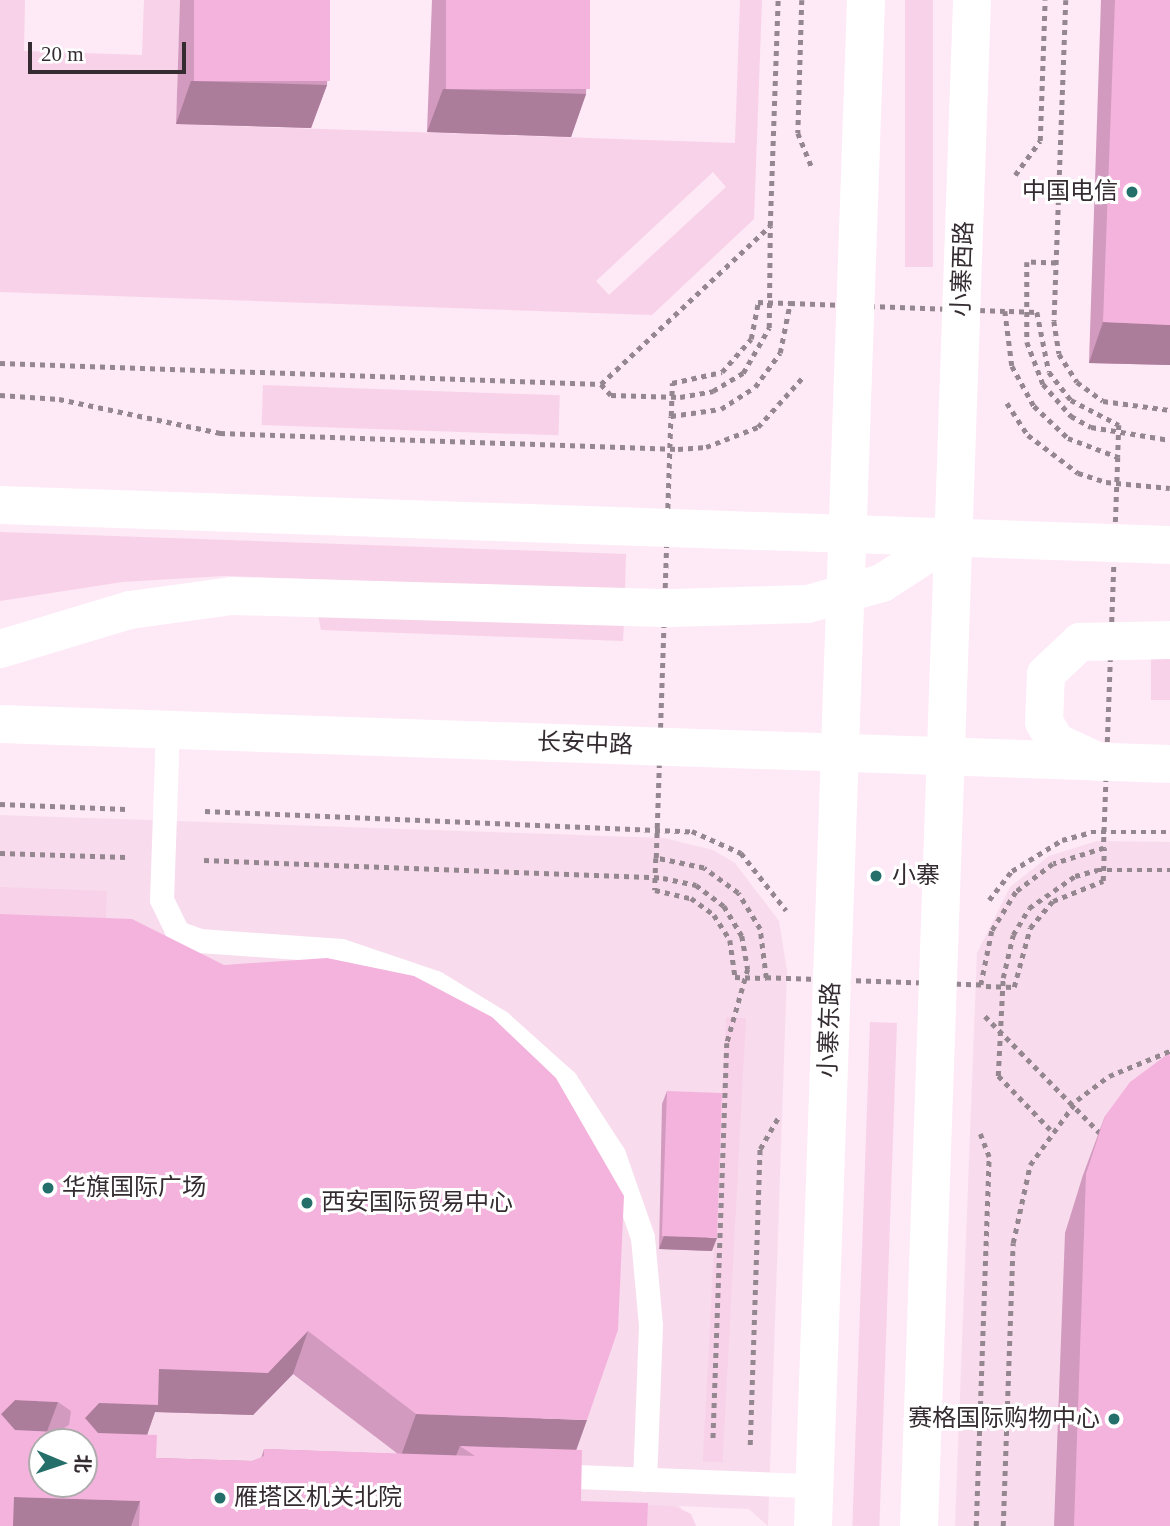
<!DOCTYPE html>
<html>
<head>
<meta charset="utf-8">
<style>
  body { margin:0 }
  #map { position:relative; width:1170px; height:1526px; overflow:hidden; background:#fee9f6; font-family:"Times New Roman","Noto Sans SC",serif }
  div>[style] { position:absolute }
  .built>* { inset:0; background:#f8dced }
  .green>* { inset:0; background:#f8d2e9; transform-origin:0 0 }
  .path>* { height:4.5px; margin-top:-2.25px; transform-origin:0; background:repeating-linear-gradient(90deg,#958790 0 5px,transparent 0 10px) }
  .lane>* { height:24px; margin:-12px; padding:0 12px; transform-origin:12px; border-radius:12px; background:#fff }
  .street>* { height:38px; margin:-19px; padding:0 19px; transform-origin:19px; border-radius:19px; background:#fff }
  .primary>* { height:38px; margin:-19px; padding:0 19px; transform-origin:19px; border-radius:19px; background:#fff }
  .wall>* { inset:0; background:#d29abe }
  .shaded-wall>* { inset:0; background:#ab7d9b }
  .building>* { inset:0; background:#f4b3dd; transform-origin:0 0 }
  .dots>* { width:19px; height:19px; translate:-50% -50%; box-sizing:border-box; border:4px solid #fff; border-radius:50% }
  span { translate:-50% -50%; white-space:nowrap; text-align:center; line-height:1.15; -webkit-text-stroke:6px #fff; paint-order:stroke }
  .poi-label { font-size:24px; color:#342c31 }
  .right { translate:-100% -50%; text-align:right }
  .left { translate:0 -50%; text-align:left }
  .street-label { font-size:24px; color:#342c31 }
  .north { position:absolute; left:28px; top:1428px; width:70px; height:70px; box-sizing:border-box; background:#fff; border:2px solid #aeabad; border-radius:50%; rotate:92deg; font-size:19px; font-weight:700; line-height:28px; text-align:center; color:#342c31 }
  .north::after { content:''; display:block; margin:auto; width:24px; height:32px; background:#256f6b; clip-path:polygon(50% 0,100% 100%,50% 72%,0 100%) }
  .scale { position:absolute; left:28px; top:42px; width:158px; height:32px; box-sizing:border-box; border:4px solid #342c31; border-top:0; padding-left:9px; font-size:21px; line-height:24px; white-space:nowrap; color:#342c31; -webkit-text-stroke:5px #fff; paint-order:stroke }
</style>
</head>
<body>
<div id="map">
  <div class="built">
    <div style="clip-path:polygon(evenodd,0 815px,664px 838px,713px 850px,735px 863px,779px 921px,787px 971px,768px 1526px,749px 1509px,679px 1506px,696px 1526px,0 1526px,0 815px,42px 1442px,84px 1442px,84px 1484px,42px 1484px,42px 1442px)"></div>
    <div style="clip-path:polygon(1097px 841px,1170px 842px,1170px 1526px,955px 1526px,977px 953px,1010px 887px,1049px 856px)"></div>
  </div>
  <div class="green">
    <div style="clip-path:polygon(evenodd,0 0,25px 0,24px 51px,142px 55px,144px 0,180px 0,176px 124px,735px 143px,740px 0,762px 0,754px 219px,652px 315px,0 292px,0 0,713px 172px,726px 187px,609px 295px,596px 281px,713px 172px)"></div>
    <div style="left:905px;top:0;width:28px;height:267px"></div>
    <div style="left:263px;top:385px;width:297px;height:40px;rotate:2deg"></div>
    <div style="clip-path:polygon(0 532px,626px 554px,625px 590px,224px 576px,122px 582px,0 601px)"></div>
    <div style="clip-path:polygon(318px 615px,624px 623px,623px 641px,321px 630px)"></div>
    <div style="left:1151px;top:650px;width:19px;height:50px"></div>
    <div style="left:0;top:887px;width:107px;height:70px;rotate:2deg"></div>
    <div style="left:726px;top:1017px;width:20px;height:445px;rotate:3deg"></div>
    <div style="left:870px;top:1022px;width:27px;height:504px;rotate:2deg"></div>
    <div style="clip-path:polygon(567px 1502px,674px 1506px,691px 1514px,696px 1526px,566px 1526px)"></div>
  </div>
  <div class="path">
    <div style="left:802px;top:0;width:133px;rotate:91.7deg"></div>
    <div style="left:798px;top:133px;width:37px;rotate:68deg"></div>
    <div style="left:1066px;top:0;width:321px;rotate:92.1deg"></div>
    <div style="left:1054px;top:321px;width:33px;rotate:81deg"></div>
    <div style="left:1059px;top:354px;width:33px;rotate:57deg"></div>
    <div style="left:1077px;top:382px;width:32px;rotate:36deg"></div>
    <div style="left:1103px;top:401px;width:68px;rotate:7.7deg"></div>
    <div style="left:1015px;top:175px;width:42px;rotate:-53.7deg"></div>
    <div style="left:1040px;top:141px;width:141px;rotate:-88deg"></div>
    <div style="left:1056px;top:263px;width:29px;rotate:-178deg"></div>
    <div style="left:1027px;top:262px;width:80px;rotate:90deg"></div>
    <div style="left:1027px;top:342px;width:45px;rotate:69.1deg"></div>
    <div style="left:1043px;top:384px;width:43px;rotate:48.8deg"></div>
    <div style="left:1071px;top:416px;width:23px;rotate:29deg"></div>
    <div style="left:1091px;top:427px;width:80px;rotate:9.3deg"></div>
    <div style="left:790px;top:303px;width:215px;rotate:2.1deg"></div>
    <div style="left:1005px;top:311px;width:55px;rotate:82.7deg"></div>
    <div style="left:1012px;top:366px;width:46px;rotate:61.2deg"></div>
    <div style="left:1034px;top:406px;width:47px;rotate:43.3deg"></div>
    <div style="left:1068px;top:438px;width:53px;rotate:20.8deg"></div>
    <div style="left:1118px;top:457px;width:391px;rotate:92.1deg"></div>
    <div style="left:1104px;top:848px;width:53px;rotate:162.6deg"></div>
    <div style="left:1053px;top:864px;width:46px;rotate:142.9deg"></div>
    <div style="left:1016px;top:892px;width:46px;rotate:121.6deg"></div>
    <div style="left:992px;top:931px;width:55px;rotate:101.5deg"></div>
    <div style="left:981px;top:985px;width:215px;rotate:-178.1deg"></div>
    <div style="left:766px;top:978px;width:49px;rotate:-97deg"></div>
    <div style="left:760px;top:929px;width:42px;rotate:-121.4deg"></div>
    <div style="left:738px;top:893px;width:42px;rotate:-143.7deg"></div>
    <div style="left:704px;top:868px;width:49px;rotate:-168.2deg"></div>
    <div style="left:656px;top:858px;width:442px;rotate:-88.1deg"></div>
    <div style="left:671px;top:416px;width:50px;rotate:-8deg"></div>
    <div style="left:721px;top:409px;width:40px;rotate:-32.9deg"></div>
    <div style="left:755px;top:387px;width:42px;rotate:-53.7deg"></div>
    <div style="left:780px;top:353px;width:51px;rotate:-78.7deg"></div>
    <div style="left:1009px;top:311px;width:28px;rotate:2deg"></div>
    <div style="left:1037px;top:312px;width:61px;rotate:78.7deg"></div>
    <div style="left:1049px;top:372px;width:36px;rotate:52deg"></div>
    <div style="left:1071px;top:400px;width:54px;rotate:27.5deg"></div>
    <div style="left:1119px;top:425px;width:32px;rotate:92deg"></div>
    <div style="left:0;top:363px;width:601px;rotate:2deg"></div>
    <div style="left:601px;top:384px;width:231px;rotate:-43.1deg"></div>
    <div style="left:770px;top:226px;width:226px;rotate:-88deg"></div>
    <div style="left:601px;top:384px;width:15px;rotate:48deg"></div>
    <div style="left:611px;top:395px;width:69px;rotate:1.7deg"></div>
    <div style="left:680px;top:397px;width:34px;rotate:-10deg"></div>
    <div style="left:713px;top:391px;width:35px;rotate:-31deg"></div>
    <div style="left:743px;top:373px;width:52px;rotate:-60deg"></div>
    <div style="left:769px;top:328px;width:102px;rotate:-89.4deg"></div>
    <div style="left:0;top:395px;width:59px;rotate:3.9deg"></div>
    <div style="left:59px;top:399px;width:165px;rotate:11.9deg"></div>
    <div style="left:220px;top:433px;width:458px;rotate:2deg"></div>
    <div style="left:678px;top:449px;width:28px;rotate:-4deg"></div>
    <div style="left:706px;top:447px;width:56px;rotate:-21deg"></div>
    <div style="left:758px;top:427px;width:69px;rotate:-48deg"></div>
    <div style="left:1007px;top:403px;width:38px;rotate:57deg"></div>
    <div style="left:1028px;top:435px;width:63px;rotate:37.2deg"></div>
    <div style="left:1078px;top:473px;width:29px;rotate:18deg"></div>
    <div style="left:1106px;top:482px;width:64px;rotate:5.4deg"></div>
    <div style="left:671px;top:416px;width:33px;rotate:-88deg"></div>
    <div style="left:672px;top:383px;width:51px;rotate:-12.4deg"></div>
    <div style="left:722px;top:372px;width:44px;rotate:-48.7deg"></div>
    <div style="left:751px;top:339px;width:38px;rotate:-79deg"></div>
    <div style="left:758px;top:302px;width:32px;rotate:2deg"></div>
    <div style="left:0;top:804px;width:126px;rotate:2.3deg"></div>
    <div style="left:205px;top:811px;width:487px;rotate:2.4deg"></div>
    <div style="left:692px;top:831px;width:54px;rotate:24.2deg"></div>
    <div style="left:741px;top:853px;width:73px;rotate:51.7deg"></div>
    <div style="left:0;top:853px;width:126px;rotate:1.8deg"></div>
    <div style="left:656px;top:858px;width:32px;rotate:92deg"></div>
    <div style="left:655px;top:890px;width:37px;rotate:13deg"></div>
    <div style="left:691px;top:898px;width:29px;rotate:36deg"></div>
    <div style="left:714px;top:915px;width:30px;rotate:57deg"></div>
    <div style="left:730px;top:940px;width:37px;rotate:82deg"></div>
    <div style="left:735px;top:977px;width:31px;rotate:2deg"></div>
    <div style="left:204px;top:860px;width:459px;rotate:2.2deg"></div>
    <div style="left:663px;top:878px;width:34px;rotate:12deg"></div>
    <div style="left:696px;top:885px;width:35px;rotate:37deg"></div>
    <div style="left:724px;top:906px;width:35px;rotate:59deg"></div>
    <div style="left:742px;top:936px;width:34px;rotate:80deg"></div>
    <div style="left:748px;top:969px;width:77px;rotate:105.8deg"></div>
    <div style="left:727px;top:1043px;width:398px;rotate:92deg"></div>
    <div style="left:989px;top:900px;width:37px;rotate:-52deg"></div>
    <div style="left:1012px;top:871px;width:59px;rotate:-31.8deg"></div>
    <div style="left:1062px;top:840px;width:30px;rotate:-15deg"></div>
    <div style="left:1091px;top:832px;width:79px"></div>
    <div style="left:986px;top:986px;width:28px;rotate:2deg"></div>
    <div style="left:1014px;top:987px;width:61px;rotate:-74.8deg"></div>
    <div style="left:1030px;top:928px;width:35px;rotate:-50deg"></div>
    <div style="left:1053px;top:901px;width:54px;rotate:-21.8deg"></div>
    <div style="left:1103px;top:881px;width:33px;rotate:-88deg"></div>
    <div style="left:985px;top:1016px;width:167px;rotate:45.5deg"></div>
    <div style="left:1050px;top:1130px;width:75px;rotate:-133.9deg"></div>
    <div style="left:998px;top:1076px;width:98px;rotate:-87.1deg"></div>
    <div style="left:1003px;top:978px;width:44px;rotate:-76.9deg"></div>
    <div style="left:1013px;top:935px;width:31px;rotate:-59deg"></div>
    <div style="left:1029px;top:908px;width:56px;rotate:-34.8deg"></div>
    <div style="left:1075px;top:876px;width:23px;rotate:-15deg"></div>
    <div style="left:1097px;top:870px;width:73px"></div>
    <div style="left:750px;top:1445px;width:296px;rotate:-88.1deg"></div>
    <div style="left:760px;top:1149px;width:38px;rotate:-60deg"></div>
    <div style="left:976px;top:1526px;width:369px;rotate:-88deg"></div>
    <div style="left:989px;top:1157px;width:25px;rotate:-111deg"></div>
    <div style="left:1003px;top:1526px;width:283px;rotate:-88deg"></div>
    <div style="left:1013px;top:1243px;width:80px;rotate:-77.7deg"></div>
    <div style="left:1030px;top:1165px;width:80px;rotate:-54.1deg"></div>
    <div style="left:1077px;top:1100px;width:40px;rotate:-37deg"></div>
    <div style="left:1109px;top:1076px;width:66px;rotate:-22.3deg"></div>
  </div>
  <div class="lane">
    <div style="left:168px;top:729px;width:171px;rotate:92deg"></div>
    <div style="left:162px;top:900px;width:37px;rotate:64deg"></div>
    <div style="left:178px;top:933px;width:23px;rotate:20deg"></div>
    <div style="left:200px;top:941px;width:142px;rotate:4deg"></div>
    <div style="left:342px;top:951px;width:99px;rotate:18.8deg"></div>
    <div style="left:436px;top:983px;width:75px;rotate:31.4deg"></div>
    <div style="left:500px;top:1022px;width:89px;rotate:41.8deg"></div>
    <div style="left:566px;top:1081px;width:88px;rotate:57deg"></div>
    <div style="left:614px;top:1155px;width:88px;rotate:70.7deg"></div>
    <div style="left:643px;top:1238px;width:88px;rotate:84.8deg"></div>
    <div style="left:651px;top:1326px;width:154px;rotate:92.2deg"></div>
    <div style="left:550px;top:1476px;width:264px;rotate:2.2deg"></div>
  </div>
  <div class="street">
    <div style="left:0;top:649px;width:136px;rotate:-16.7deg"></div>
    <div style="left:130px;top:610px;width:103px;rotate:-7.8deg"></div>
    <div style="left:232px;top:596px;width:440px;rotate:1.6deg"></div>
    <div style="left:672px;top:608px;width:136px;rotate:-1.7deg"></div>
    <div style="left:808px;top:604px;width:77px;rotate:-15.8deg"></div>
    <div style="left:882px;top:583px;width:85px;rotate:-32.9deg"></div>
    <div style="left:1099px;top:762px;width:47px;rotate:-155.1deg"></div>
    <div style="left:1056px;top:742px;width:23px;rotate:-121deg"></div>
    <div style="left:1044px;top:722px;width:48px;rotate:-87.6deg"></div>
    <div style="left:1046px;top:674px;width:47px;rotate:-43.3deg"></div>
    <div style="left:1080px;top:642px;width:90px;rotate:-1.3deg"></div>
  </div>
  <div class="primary">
    <div style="left:0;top:505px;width:1171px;rotate:1.96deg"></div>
    <div style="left:0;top:724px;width:1171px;rotate:1.96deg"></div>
    <div style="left:813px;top:1526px;width:1527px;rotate:-88.01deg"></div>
    <div style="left:919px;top:1526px;width:1527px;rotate:-88.01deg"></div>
  </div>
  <div class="wall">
    <div style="clip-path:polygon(180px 0,330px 0,327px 85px,311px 128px,176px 124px)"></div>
    <div style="clip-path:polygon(432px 0,590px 0,586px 94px,571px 137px,427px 132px)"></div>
    <div style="clip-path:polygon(1101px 0,1170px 0,1170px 365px,1089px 363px)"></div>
    <div style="clip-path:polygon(evenodd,0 914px,576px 1450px,581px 1501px,647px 1526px,0 1526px,0 914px,293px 1374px,398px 1454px,264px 1449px,261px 1458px,252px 1461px,156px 1458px,147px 1434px,155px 1412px,253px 1415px,293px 1374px)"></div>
    <div style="clip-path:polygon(667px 1091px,712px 1251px,659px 1249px,662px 1104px)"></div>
    <div style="clip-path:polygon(1105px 1116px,1170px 1526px,1054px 1526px,1065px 1233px,1083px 1175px)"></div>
  </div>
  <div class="shaded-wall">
    <div style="clip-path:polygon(191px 81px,327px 85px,311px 128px,176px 124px)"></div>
    <div style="clip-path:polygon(443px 89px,586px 94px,571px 137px,427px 132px)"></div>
    <div style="clip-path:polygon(1103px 322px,1170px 325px,1170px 365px,1089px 363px)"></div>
    <div style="clip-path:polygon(664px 1236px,717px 1238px,712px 1251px,659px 1249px)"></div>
    <div style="clip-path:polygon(308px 1331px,293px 1374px,253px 1415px,155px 1412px,143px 1447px,84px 1445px,85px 1418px,99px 1403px,159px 1369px)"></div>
    <div style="clip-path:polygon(15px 1400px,58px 1402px,43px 1442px,0 1442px,1px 1414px)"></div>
    <div style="clip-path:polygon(416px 1414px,587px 1420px,572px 1462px,460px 1446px,455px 1458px,401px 1456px)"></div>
    <div style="clip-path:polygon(14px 1497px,140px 1501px,131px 1526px,3px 1526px)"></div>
  </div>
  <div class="building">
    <div style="left:194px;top:0;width:136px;height:81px"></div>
    <div style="left:446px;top:0;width:144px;height:89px"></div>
    <div style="clip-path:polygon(1115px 0,1170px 0,1170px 325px,1103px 322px)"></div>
    <div style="clip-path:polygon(evenodd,0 914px,132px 919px,224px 965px,327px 958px,414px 976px,492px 1017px,556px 1078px,624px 1196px,618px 1330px,587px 1420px,416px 1414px,308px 1331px,268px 1373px,159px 1369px,158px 1405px,99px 1403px,85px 1418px,98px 1433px,157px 1435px,156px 1458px,252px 1461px,264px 1456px,264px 1449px,475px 1456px,460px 1446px,582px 1450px,581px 1501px,648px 1503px,647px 1526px,139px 1526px,140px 1501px,14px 1497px,13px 1526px,0 1526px,0 914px,15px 1400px,58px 1402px,71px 1411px,69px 1425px,57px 1432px,15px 1430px,1px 1414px,15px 1400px,0 914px,42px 1442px,84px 1442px,84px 1484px,42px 1484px,42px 1442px)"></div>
    <div style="clip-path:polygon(1170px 1054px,1170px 1526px,1074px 1526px,1086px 1174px,1105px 1116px,1130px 1082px,1165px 1056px)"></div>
    <div style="left:667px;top:1091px;width:55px;height:145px;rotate:2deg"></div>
  </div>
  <div class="dots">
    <div style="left:1132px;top:192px;background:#256f6b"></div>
    <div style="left:876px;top:876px;background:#256f6b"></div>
    <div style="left:48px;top:1188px;background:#256f6b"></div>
    <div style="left:307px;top:1203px;background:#256f6b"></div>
    <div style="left:1114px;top:1419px;background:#256f6b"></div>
    <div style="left:220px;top:1498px;background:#256f6b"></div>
  </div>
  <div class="poi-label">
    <span class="right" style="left:1118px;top:192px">中国电信</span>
    <span class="left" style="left:892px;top:876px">小寨</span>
    <span class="left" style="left:62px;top:1188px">华旗国际广场</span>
    <span class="left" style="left:321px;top:1203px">西安国际贸易中心</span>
    <span class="right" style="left:1100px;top:1419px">赛格国际购物中心</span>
    <span class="left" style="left:234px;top:1498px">雁塔区机关北院</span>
  </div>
  <div class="street-label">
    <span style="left:963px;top:269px;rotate:-88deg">小寨西路</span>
    <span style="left:585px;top:744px;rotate:2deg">长安中路</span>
    <span style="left:830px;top:1030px;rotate:-88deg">小寨东路</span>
  </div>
  <div class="north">北</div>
  <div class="scale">20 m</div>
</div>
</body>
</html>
